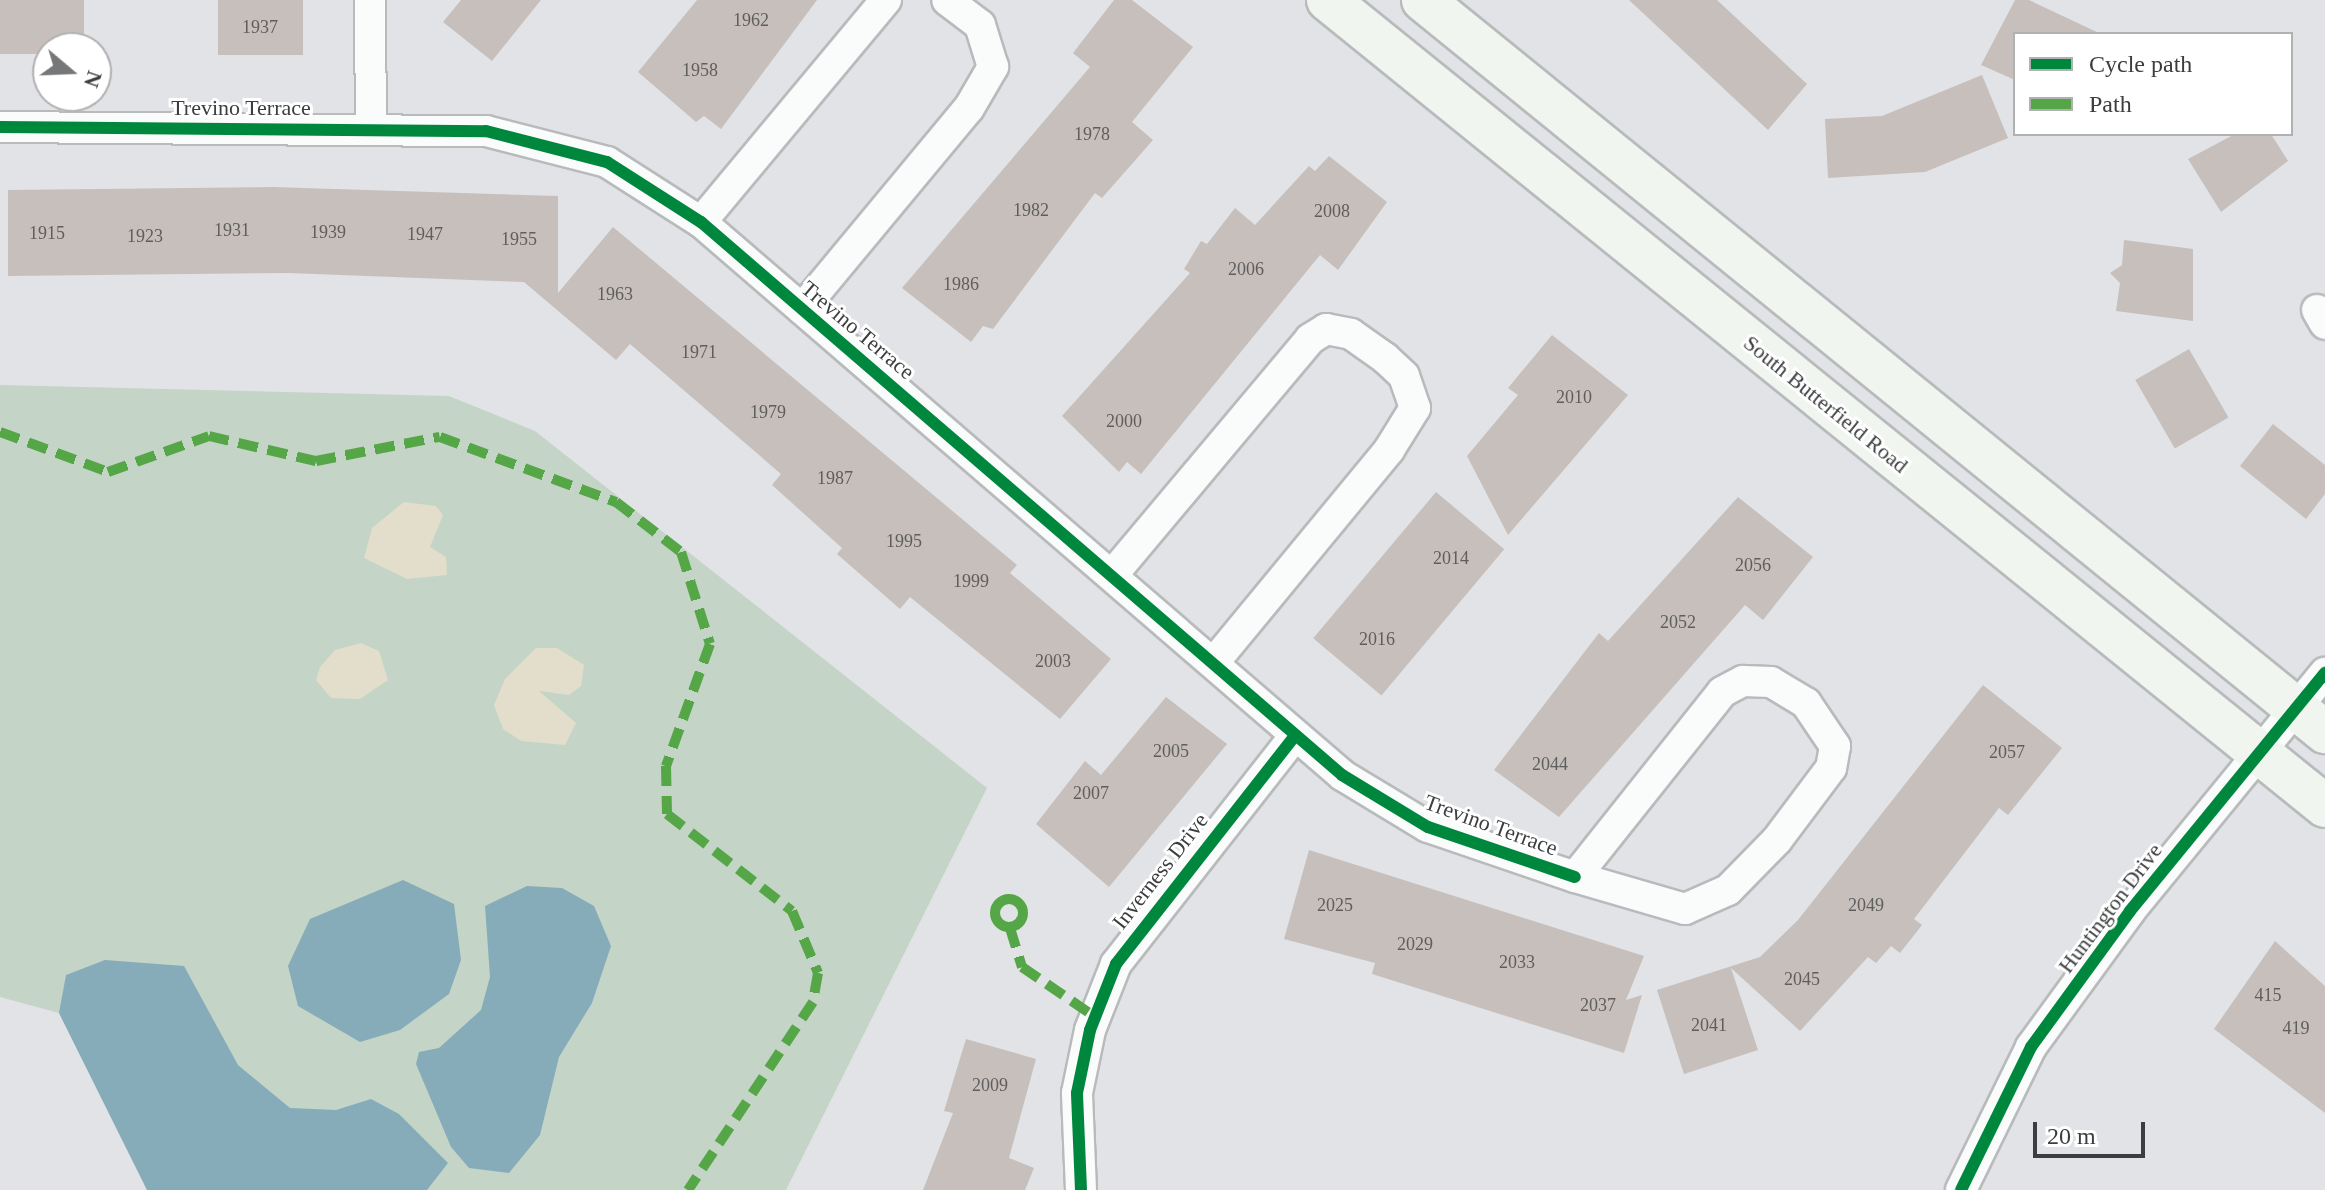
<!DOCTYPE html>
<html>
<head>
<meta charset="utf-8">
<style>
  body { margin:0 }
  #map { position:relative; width:2325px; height:1190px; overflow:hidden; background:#e1e3e6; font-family:Georgia,serif }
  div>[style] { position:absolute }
  .green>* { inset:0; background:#c4d4c7 }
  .sand>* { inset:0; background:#e2decb }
  .water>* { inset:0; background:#86acba }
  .building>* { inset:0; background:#c7bfbc; transform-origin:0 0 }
  .roads { filter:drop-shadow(2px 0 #b8babc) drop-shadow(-2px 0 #b8babc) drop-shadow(0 2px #b8babc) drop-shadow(0 -2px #b8babc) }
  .minor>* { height:30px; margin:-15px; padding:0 15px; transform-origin:15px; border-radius:15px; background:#fafbfb }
  .secondary>* { height:42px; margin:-21px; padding:0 21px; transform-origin:21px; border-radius:21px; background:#f1f5f0 }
  .quiet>* { height:10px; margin-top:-5px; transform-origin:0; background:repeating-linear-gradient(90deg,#54a646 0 20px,transparent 0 30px) }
  .quiet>.ring { margin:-5px; padding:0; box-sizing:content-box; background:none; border:10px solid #54a646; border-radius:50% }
  .cycleway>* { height:12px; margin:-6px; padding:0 6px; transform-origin:6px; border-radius:6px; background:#00873e }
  span { translate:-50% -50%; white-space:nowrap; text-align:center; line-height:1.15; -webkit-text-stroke:6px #fff; paint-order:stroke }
  .number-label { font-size:18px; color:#5f5e5e }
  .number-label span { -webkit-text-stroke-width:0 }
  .street-label { font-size:22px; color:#3c3d3e }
  .legend { position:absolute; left:2013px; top:32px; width:280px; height:104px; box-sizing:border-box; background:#fff; border:2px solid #b1b1b2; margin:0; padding:10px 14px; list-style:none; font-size:24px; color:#3c3d3e }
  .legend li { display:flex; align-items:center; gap:16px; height:40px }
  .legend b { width:40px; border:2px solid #b1b1b2 }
  .north { position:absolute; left:32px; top:32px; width:80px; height:80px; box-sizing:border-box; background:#fff; border:2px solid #b1b1b2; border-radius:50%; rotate:109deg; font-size:22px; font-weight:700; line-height:32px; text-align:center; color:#3c3d3e }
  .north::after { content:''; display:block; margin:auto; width:28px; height:36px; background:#767779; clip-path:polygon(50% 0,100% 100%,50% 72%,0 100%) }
  .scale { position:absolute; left:2033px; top:1122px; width:112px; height:36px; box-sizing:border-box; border:4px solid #3c3d3e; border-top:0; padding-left:10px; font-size:24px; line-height:28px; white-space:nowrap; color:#3c3d3e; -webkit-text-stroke:6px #fff; paint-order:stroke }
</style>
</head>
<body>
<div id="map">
  <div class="green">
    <div style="clip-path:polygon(0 385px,449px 396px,535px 431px,987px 788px,786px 1190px,147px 1190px,59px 1013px,0 997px)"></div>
  </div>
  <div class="sand">
    <div style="clip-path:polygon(404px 502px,436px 506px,443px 515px,430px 547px,446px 557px,447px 575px,407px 579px,364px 558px,372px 528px)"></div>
    <div style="clip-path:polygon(361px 643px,379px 651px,388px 680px,360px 699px,331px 698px,316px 680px,320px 667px,335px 650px)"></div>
    <div style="clip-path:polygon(536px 648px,557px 648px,584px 665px,581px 686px,569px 695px,539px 691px,576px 723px,565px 745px,521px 741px,503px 729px,494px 705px,505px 679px)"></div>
  </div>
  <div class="water">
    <div style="clip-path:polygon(403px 880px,454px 904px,461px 960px,449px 994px,400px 1030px,360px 1042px,298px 1006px,288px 966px,310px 919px)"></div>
    <div style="clip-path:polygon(527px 886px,562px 888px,594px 906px,611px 946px,592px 1003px,559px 1057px,540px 1135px,509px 1173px,469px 1168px,451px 1147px,416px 1064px,419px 1052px,439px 1048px,481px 1010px,490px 977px,485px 906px)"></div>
    <div style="clip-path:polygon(105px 960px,184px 966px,238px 1065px,290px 1108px,336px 1110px,371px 1099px,399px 1114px,448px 1163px,427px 1190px,147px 1190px,59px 1013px,66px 975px)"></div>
  </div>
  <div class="building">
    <div style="left:0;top:0;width:84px;height:54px"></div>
    <div style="left:218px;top:0;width:85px;height:55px"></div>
    <div style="clip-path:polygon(461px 0,541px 0,492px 61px,443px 22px)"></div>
    <div style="clip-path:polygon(697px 0,817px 0,721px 129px,704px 116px,696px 122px,638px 72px)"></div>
    <div style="clip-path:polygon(1114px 0,1132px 0,1193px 47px,1132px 122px,1153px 140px,1102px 198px,1095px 193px,993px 329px,983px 326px,971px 342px,902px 288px,1090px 67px,1073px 53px)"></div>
    <div style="clip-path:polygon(1629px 0,1717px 0,1807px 84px,1768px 130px)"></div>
    <div style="clip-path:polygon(2015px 0,2029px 0,2101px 34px,2015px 34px,2015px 80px,1981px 65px)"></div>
    <div style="clip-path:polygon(1982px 75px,2008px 138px,1925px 172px,1828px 178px,1825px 119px,1882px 116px)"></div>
    <div style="clip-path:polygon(2235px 134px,2271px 134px,2288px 161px,2221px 212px,2188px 159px)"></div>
    <div style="clip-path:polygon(1329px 156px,1387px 202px,1338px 270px,1320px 255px,1141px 474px,1127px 462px,1119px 472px,1062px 416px,1190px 273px,1184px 269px,1201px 241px,1207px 244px,1235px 208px,1255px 225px,1309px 166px,1315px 171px)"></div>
    <div style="clip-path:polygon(272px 187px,558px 196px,558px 293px,613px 227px,1017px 565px,1010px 573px,1111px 659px,1060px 719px,910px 597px,900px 609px,837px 554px,842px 548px,772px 485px,781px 474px,630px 344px,616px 360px,524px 282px,289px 273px,8px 276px,8px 190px)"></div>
    <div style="clip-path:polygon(2124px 240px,2193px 249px,2193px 321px,2116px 311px,2120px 283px,2110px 273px,2122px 265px)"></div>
    <div style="clip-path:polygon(1552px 335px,1628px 395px,1508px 535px,1467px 456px,1518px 395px,1508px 388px)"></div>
    <div style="left:2189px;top:349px;width:79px;height:62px;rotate:60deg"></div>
    <div style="clip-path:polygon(2273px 424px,2325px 465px,2325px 494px,2306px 519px,2240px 466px)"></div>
    <div style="left:1436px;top:492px;width:89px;height:191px;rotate:40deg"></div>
    <div style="clip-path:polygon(1738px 497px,1813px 557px,1763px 620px,1745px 605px,1559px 817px,1494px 770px,1599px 633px,1608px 641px)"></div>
    <div style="clip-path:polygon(1983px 685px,2062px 748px,2008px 815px,1999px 808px,1914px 919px,1922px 925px,1900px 953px,1891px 946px,1876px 963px,1868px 957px,1800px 1031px,1731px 968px,1758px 1050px,1684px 1074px,1657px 990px,1760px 957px,1798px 920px)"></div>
    <div style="clip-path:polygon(1166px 697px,1227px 744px,1109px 887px,1036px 824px,1085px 761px,1101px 775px)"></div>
    <div style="clip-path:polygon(1309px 850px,1644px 956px,1626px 1000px,1642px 995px,1624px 1053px,1372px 974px,1375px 963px,1284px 939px)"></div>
    <div style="clip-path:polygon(2275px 941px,2325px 986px,2325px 1113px,2214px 1029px)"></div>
    <div style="clip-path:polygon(966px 1039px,1036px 1059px,1009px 1158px,1034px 1168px,1025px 1190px,923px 1190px,953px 1113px,944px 1111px)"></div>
  </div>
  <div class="roads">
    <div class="minor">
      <div style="left:370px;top:0;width:128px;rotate:89.6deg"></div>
      <div style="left:0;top:127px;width:486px;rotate:0.5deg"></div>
      <div style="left:486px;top:131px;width:125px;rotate:14.4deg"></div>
      <div style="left:607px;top:162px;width:112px;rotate:32.6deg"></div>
      <div style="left:701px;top:222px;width:847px;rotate:40.78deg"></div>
      <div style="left:1342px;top:775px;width:100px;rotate:31.2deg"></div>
      <div style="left:1428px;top:827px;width:155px;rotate:18.8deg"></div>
      <div style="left:701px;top:222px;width:289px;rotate:-50.2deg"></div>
      <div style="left:802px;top:309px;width:261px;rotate:-50.3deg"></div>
      <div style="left:969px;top:108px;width:48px;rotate:-59.7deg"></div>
      <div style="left:993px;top:67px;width:44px;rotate:-107.2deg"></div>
      <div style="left:980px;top:25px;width:41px;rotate:-142.9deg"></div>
      <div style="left:2317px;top:310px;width:16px;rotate:60deg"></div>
      <div style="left:1113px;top:574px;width:307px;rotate:-50deg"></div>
      <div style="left:1310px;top:339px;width:19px;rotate:-32deg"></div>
      <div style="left:1326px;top:329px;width:25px;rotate:11deg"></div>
      <div style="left:1351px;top:334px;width:42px;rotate:35.2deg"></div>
      <div style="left:1385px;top:358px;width:26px;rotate:43deg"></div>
      <div style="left:1404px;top:376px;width:34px;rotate:71deg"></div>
      <div style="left:1415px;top:408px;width:49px;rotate:121.8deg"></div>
      <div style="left:1389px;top:450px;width:275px;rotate:129.5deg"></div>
      <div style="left:1743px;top:681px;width:28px;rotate:2deg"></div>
      <div style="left:1771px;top:682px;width:41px;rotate:31deg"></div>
      <div style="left:1806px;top:703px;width:52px;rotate:56deg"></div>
      <div style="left:1835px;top:746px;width:22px;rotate:100deg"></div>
      <div style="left:1831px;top:768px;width:90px;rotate:126.9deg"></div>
      <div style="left:1777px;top:840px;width:70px;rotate:134.4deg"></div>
      <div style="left:1728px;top:890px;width:47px;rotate:156.2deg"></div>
      <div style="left:1685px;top:909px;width:115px;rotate:-163.8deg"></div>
      <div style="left:1575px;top:877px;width:236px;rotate:-51.5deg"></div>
      <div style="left:1722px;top:692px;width:24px;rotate:-28deg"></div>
      <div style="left:1081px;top:1190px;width:97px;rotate:-92.4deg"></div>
      <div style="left:1077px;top:1093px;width:64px;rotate:-78.3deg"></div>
      <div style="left:1090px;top:1030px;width:71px;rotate:-68.5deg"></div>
      <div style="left:1116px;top:964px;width:290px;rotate:-51.9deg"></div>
      <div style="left:1961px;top:1190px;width:159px;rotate:-63.9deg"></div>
      <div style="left:2031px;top:1047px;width:168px;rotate:-53.9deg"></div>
      <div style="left:2130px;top:911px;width:308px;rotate:-50.7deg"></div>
    </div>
    <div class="secondary">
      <div style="left:1328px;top:0;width:1282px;rotate:38.95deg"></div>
      <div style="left:1423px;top:0;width:1162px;rotate:39.06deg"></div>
    </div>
  </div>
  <div class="quiet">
    <div style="left:0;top:432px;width:115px;rotate:20.3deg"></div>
    <div style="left:108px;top:472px;width:107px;rotate:-19.6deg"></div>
    <div style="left:209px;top:436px;width:110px;rotate:13.2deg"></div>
    <div style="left:316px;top:461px;width:126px;rotate:-11deg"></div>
    <div style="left:440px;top:437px;width:188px;rotate:20.3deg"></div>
    <div style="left:616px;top:502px;width:82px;rotate:37.6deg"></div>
    <div style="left:681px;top:552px;width:96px;rotate:72.5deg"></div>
    <div style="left:710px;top:644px;width:130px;rotate:109.8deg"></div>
    <div style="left:666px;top:766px;width:48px;rotate:88.8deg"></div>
    <div style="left:667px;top:814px;width:158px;rotate:37.8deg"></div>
    <div style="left:792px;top:911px;width:67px;rotate:67.2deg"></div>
    <div style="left:818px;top:973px;width:29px;rotate:100deg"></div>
    <div style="left:813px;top:1002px;width:226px;rotate:123.6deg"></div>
    <div class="ring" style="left:995px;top:899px;width:18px;height:18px"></div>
    <div style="left:1010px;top:928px;width:41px;rotate:72.9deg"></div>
    <div style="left:1022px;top:967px;width:88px;rotate:34.4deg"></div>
  </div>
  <div class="cycleway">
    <div style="left:0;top:127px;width:486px;rotate:0.5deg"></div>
    <div style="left:486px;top:131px;width:125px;rotate:14.4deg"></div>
    <div style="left:607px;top:162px;width:112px;rotate:32.6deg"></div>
    <div style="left:701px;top:222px;width:847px;rotate:40.78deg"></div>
    <div style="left:1342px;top:775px;width:100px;rotate:31.2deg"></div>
    <div style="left:1428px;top:827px;width:155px;rotate:18.8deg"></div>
    <div style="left:1081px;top:1190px;width:97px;rotate:-92.4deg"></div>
    <div style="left:1077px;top:1093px;width:64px;rotate:-78.3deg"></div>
    <div style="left:1090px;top:1030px;width:71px;rotate:-68.5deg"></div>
    <div style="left:1116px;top:964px;width:290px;rotate:-51.9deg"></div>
    <div style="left:1961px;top:1190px;width:159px;rotate:-63.9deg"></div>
    <div style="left:2031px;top:1047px;width:168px;rotate:-53.9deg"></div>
    <div style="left:2130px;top:911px;width:308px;rotate:-50.7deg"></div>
  </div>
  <div class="number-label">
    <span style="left:751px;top:20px">1962</span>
    <span style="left:260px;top:27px">1937</span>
    <span style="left:700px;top:70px">1958</span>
    <span style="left:1092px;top:134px">1978</span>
    <span style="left:1031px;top:210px">1982</span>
    <span style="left:1332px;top:211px">2008</span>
    <span style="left:232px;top:230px">1931</span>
    <span style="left:328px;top:232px">1939</span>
    <span style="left:47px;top:233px">1915</span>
    <span style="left:425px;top:234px">1947</span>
    <span style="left:145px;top:236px">1923</span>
    <span style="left:519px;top:239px">1955</span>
    <span style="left:1246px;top:269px">2006</span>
    <span style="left:961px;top:284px">1986</span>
    <span style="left:615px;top:294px">1963</span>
    <span style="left:699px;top:352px">1971</span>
    <span style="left:1574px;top:397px">2010</span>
    <span style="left:768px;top:412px">1979</span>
    <span style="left:1124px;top:421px">2000</span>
    <span style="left:835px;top:478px">1987</span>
    <span style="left:904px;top:541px">1995</span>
    <span style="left:1451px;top:558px">2014</span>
    <span style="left:1753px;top:565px">2056</span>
    <span style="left:971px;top:581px">1999</span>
    <span style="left:1678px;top:622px">2052</span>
    <span style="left:1377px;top:639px">2016</span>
    <span style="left:1053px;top:661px">2003</span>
    <span style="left:1171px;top:751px">2005</span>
    <span style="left:2007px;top:752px">2057</span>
    <span style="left:1550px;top:764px">2044</span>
    <span style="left:1091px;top:793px">2007</span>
    <span style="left:1335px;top:905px">2025</span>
    <span style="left:1866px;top:905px">2049</span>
    <span style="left:1415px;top:944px">2029</span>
    <span style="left:1517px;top:962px">2033</span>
    <span style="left:1802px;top:979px">2045</span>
    <span style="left:2268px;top:995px">415</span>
    <span style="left:1598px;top:1005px">2037</span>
    <span style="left:1709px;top:1025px">2041</span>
    <span style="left:2296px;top:1028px">419</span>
    <span style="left:990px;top:1085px">2009</span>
  </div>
  <div class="street-label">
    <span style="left:241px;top:108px">Trevino Terrace</span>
    <span style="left:858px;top:330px;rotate:40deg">Trevino Terrace</span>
    <span style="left:1826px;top:404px;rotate:39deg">South Butterfield Road</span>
    <span style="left:1491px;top:825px;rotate:20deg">Trevino Terrace</span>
    <span style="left:1160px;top:871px;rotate:-52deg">Inverness Drive</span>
    <span style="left:2110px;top:908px;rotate:-53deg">Huntington Drive</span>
  </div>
  <ul class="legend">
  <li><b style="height:10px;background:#00873e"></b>Cycle path</li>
  <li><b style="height:10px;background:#54a646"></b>Path</li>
  </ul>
  <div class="north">N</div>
  <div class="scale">20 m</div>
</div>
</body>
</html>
